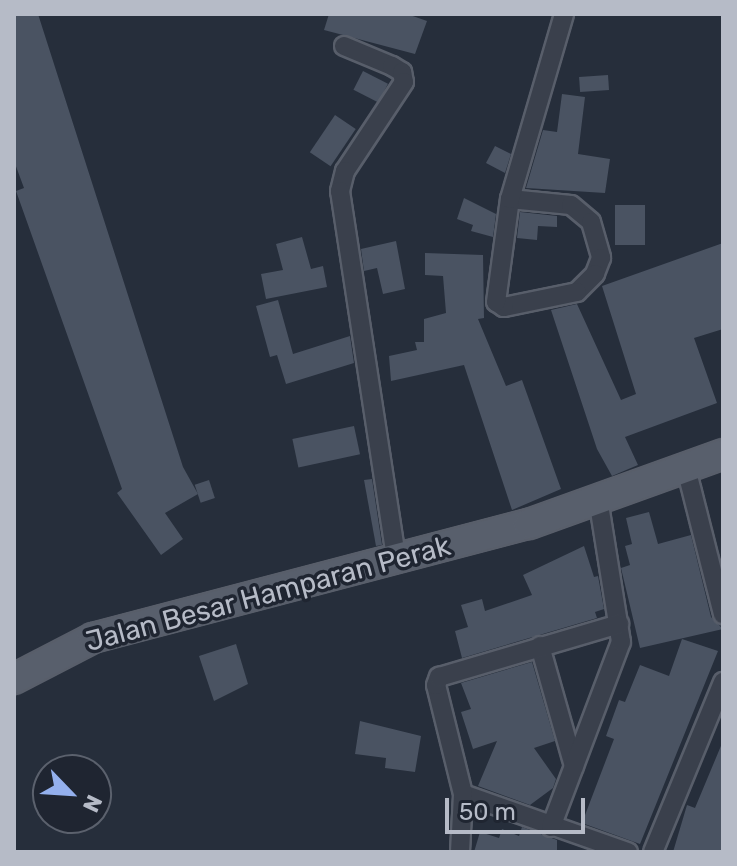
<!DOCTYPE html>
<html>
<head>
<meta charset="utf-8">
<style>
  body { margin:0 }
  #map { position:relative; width:737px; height:866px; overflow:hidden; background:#262e3b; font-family:Rubik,sans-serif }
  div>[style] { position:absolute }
  .building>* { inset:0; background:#4a5362; transform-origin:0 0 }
  .roads { filter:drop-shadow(2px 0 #585e6a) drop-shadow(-2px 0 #585e6a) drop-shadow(0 2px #585e6a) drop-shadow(0 -2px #585e6a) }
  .minor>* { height:18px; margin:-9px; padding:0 9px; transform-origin:9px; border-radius:9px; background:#3a404c }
  .primary>* { height:28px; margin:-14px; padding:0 14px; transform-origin:14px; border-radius:14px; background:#585f6c }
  span { translate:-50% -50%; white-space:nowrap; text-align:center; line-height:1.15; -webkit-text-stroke:7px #1f2531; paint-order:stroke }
  .street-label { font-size:28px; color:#b6bbc7 }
  .frame { position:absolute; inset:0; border:16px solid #b6bbc7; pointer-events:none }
  .north { position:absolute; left:32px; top:754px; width:80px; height:80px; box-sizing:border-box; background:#1f2531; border:2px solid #5b616d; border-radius:50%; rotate:115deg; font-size:22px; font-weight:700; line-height:32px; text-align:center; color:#b6bbc7 }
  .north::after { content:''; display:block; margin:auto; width:28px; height:36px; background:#94b0ed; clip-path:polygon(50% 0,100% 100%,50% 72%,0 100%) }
  .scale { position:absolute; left:445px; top:798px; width:140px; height:36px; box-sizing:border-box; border:4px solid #b6bbc7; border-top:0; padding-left:10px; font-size:24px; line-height:28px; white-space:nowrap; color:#b6bbc7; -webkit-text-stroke:6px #1f2531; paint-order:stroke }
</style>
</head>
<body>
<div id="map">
  <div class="building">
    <div style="clip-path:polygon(14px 14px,38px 14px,183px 467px,198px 494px,165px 513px,183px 539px,161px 555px,117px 493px,122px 489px,16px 191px,24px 188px,14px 161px)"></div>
    <div style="clip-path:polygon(329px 14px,407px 14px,427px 21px,415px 54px,324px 30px)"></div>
    <div style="left:363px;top:71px;width:28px;height:21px;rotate:27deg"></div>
    <div style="left:608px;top:75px;width:15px;height:29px;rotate:86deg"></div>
    <div style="clip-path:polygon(562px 94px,585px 97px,578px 154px,610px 159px,605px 193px,526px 188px,543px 130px,557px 132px)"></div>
    <div style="left:335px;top:115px;width:25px;height:45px;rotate:34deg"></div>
    <div style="clip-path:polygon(495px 146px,511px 154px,505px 173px,486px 163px)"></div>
    <div style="clip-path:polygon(464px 198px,496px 214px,493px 237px,471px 231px,473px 225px,457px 219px)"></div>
    <div style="left:615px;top:205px;width:30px;height:40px"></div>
    <div style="clip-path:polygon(520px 212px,557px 216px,557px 227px,538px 226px,537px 240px,517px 238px)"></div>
    <div style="clip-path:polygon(302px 237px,311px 269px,323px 266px,327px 287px,266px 299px,261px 274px,283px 270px,276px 244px)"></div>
    <div style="clip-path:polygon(396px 241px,405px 289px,383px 294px,377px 268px,364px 271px,361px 249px)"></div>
    <div style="clip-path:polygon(723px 243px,723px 329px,694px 338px,717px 403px,625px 437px,638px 465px,612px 476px,597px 449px,551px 310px,577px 304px,621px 400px,636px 394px,602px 286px)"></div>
    <div style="clip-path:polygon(425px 253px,483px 255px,484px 318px,478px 319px,506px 386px,522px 380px,561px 489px,512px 510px,464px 365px,391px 381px,389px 356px,417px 350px,415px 342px,424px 342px,424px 319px,446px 313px,443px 276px,425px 275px)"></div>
    <div style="clip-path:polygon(278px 300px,293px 354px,350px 336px,354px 363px,286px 384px,277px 355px,270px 357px,256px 306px)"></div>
    <div style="left:354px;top:426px;width:29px;height:63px;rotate:78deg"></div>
    <div style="clip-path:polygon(372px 479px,382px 545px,376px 546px,364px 480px)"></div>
    <div style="left:209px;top:480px;width:19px;height:15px;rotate:72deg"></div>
    <div style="clip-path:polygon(649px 512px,658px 544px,691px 535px,711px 617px,723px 629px,640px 648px,621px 568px,630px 565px,625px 546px,632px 544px,626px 518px)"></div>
    <div style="clip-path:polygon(584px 546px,594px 577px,598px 576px,604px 609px,595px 612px,597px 618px,462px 658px,455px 631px,468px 627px,461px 605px,482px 599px,485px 611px,532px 595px,523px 575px)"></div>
    <div style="clip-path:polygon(682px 639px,718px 651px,640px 844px,582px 823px,614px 739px,606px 736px,619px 700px,625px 702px,640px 665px,669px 676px)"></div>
    <div style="clip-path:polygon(236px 644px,248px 684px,214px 701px,199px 656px)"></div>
    <div style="clip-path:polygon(532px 662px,555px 741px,534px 748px,556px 779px,553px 788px,530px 805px,478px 786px,497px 741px,473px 749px,461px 712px,471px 709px,461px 683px)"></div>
    <div style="clip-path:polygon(360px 721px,421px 736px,415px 772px,385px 768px,386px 758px,355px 754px)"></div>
    <div style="clip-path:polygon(723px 741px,723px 852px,673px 852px,687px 805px,695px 808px)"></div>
    <div style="clip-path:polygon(522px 827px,557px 840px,557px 852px,474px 852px,480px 832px,499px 838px,502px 829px,519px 836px)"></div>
  </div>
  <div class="roads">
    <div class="minor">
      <div style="left:344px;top:46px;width:52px;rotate:22.6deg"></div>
      <div style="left:392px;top:66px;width:12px;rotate:31deg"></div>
      <div style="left:402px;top:72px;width:10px;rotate:79deg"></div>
      <div style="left:404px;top:82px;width:107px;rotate:123.5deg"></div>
      <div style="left:345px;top:171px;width:21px;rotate:104deg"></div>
      <div style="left:340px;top:191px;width:369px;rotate:81.3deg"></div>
      <div style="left:510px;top:199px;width:61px;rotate:5.6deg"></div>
      <div style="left:571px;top:205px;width:26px;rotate:40deg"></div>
      <div style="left:591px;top:222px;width:37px;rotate:74deg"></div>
      <div style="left:601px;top:258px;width:17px;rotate:111deg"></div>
      <div style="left:595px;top:274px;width:25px;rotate:135deg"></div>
      <div style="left:577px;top:292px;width:75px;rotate:168.4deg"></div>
      <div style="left:504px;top:307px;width:9px;rotate:-148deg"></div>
      <div style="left:496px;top:302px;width:104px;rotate:-82.3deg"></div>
      <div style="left:510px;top:199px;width:193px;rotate:-73.7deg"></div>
      <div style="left:686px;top:468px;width:151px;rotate:75.8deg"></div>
      <div style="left:540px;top:646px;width:125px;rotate:74.2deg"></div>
      <div style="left:463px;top:794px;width:175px;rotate:19.4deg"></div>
      <div style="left:551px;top:827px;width:198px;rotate:-69.3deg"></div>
      <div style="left:621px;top:642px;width:146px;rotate:-99.1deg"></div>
      <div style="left:460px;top:852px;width:58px;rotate:-87deg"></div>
      <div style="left:463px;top:794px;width:112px;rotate:-103.9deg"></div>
      <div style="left:436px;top:685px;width:9px;rotate:-69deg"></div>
      <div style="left:439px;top:677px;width:188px;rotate:-16.4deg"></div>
      <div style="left:653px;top:852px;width:184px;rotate:-67.6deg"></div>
    </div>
    <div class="primary">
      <div style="left:14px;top:679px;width:89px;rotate:-27.4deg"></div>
      <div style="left:93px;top:638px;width:451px;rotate:-14.7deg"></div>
      <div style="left:529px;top:524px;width:206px;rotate:-19.8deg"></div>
    </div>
  </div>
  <div class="street-label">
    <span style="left:268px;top:594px;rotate:-15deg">Jalan Besar Hamparan Perak</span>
  </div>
  <div class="frame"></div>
  <div class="north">N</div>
  <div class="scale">50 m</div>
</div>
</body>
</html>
